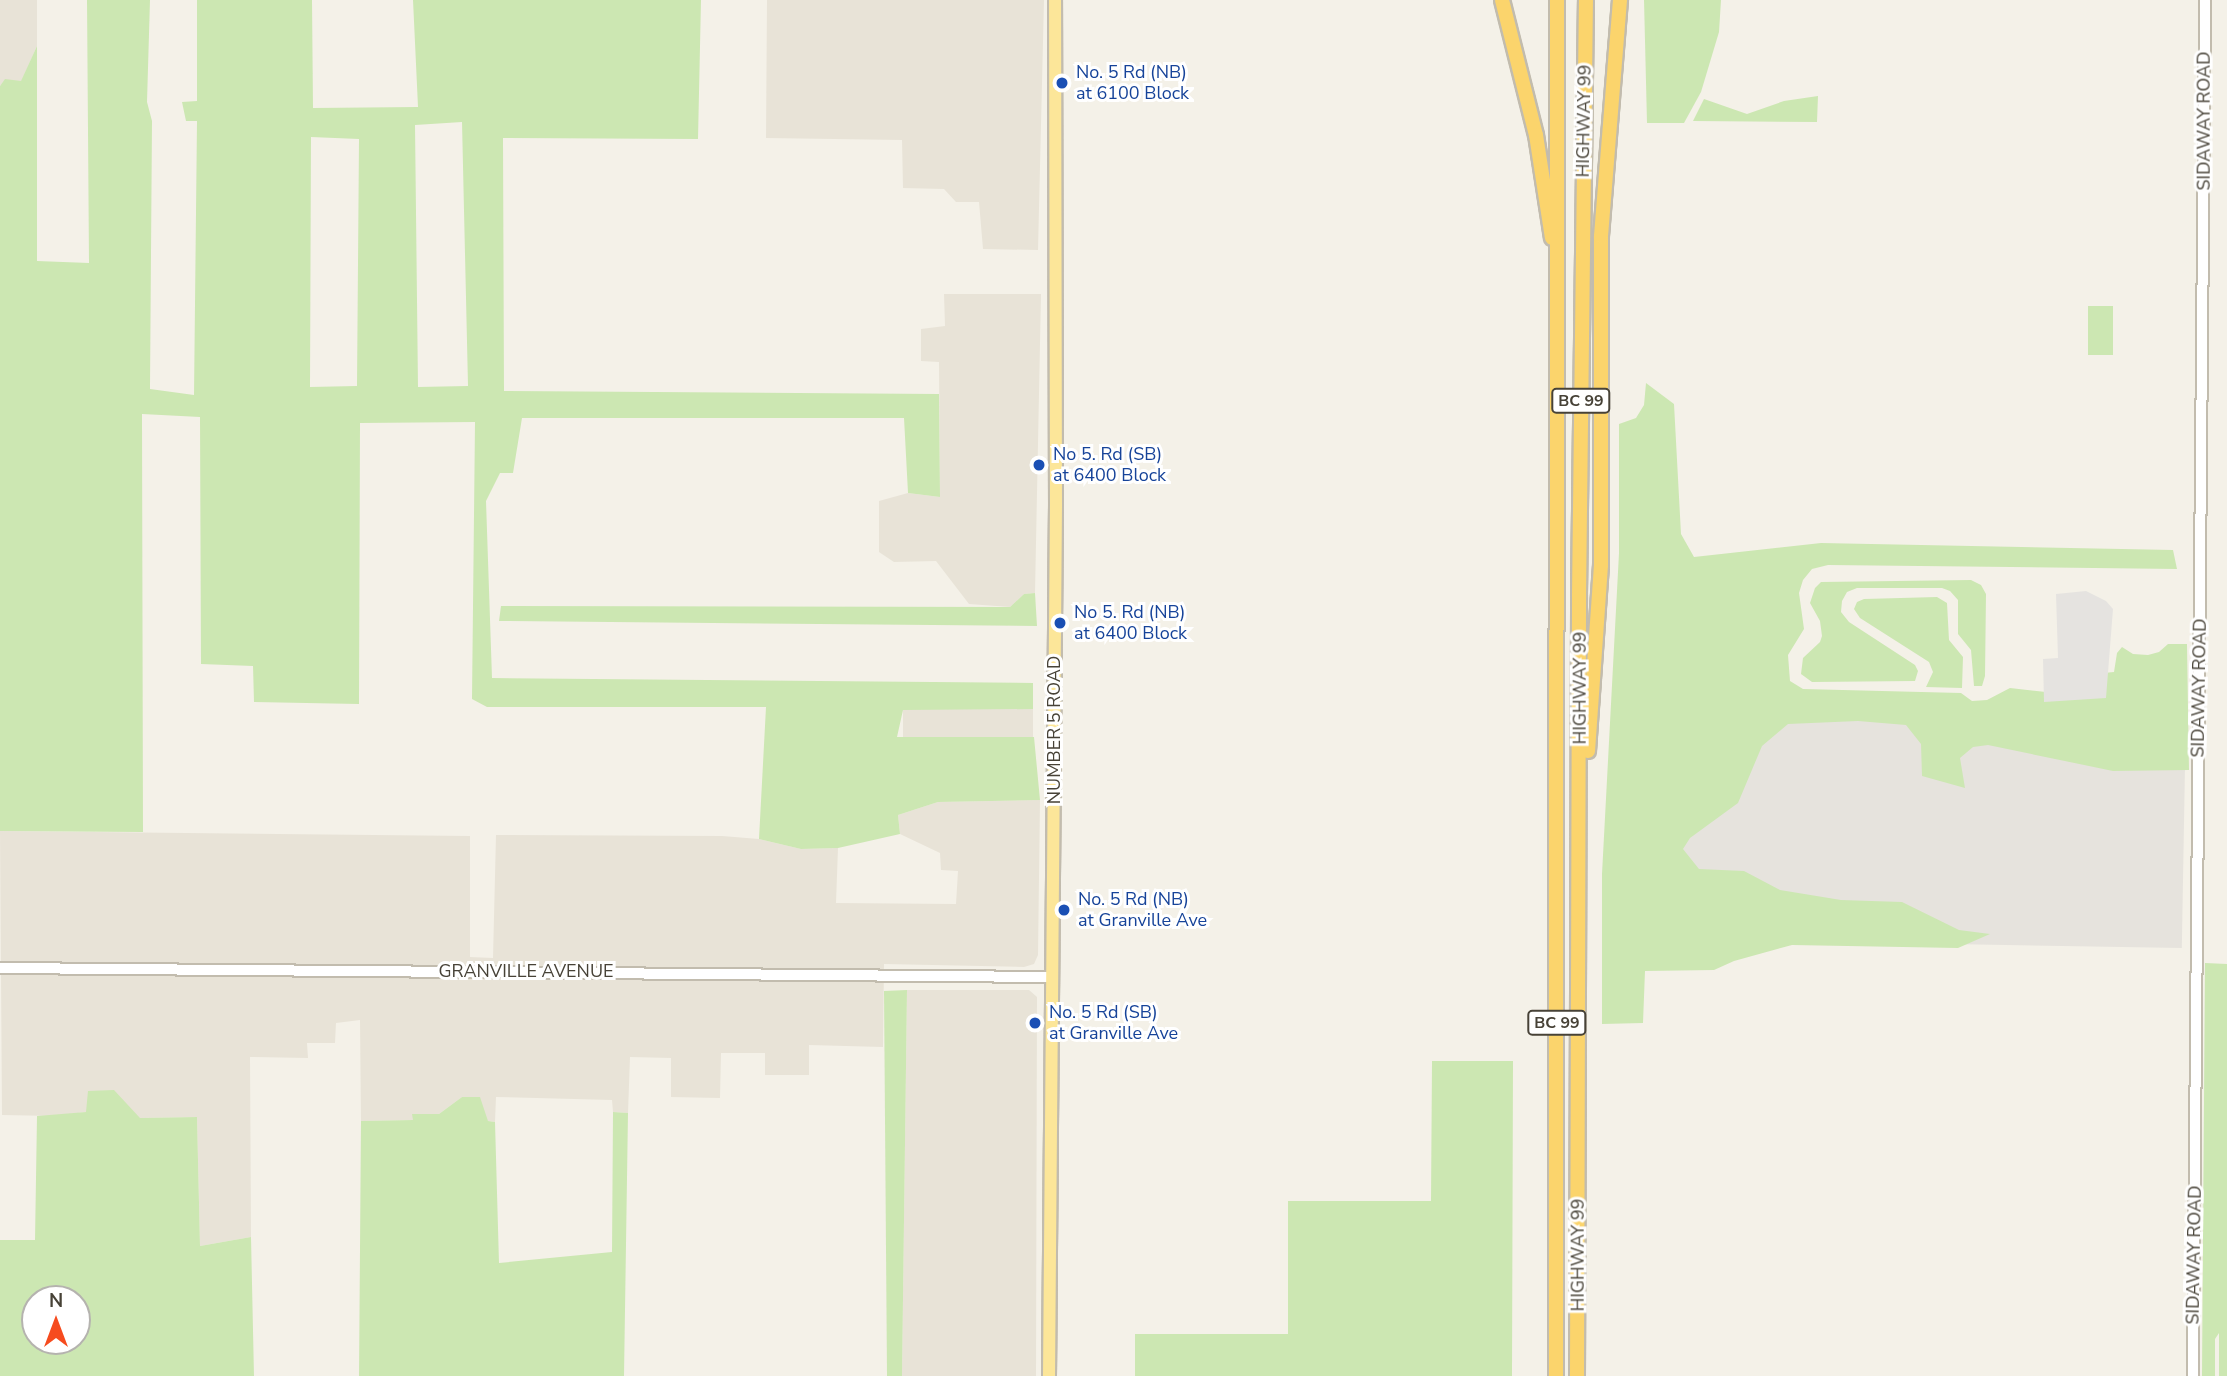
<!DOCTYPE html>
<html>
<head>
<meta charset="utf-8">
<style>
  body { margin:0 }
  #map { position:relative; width:2227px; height:1376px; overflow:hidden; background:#f4f1e8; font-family:"Nunito Sans",sans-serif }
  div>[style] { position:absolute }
  .residential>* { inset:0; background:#e8e3d7; transform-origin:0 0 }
  .industrial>* { inset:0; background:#e6e3dd; transform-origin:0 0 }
  .green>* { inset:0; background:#cce7b2; transform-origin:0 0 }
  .parking>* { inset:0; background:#e5e3e0 }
  .roads { filter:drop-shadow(2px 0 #c2bcae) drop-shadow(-2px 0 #c2bcae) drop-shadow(0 2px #c2bcae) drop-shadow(0 -2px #c2bcae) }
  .minor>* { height:10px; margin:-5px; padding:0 5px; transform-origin:5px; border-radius:5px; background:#fff }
  .major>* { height:12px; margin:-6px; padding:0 6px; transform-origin:6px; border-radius:6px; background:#fce699 }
  .highway>* { height:14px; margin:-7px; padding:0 7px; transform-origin:7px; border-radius:7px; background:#fbd46c }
  .dots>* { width:19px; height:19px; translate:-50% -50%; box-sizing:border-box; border:4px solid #fff; border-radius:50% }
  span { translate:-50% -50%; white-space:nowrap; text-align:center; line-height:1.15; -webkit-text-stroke:6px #fff; paint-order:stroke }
  .shield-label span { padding:2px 5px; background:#fff; border:2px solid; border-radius:5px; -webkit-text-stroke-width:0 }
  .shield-label { font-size:16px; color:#474237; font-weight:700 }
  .transit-label { font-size:18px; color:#164399 }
  .left { translate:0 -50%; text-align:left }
  .street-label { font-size:18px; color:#474237 }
  .north { position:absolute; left:21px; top:1285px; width:70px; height:70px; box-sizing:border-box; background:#fff; border:2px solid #b5b3af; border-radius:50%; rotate:0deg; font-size:19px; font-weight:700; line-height:28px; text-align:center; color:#474237 }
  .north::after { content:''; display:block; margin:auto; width:24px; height:32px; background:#f64b1e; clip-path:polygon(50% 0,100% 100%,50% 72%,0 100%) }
</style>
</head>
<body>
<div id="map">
  <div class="residential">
    <div style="clip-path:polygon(0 0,37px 0,37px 46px,21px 82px,5px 80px,0 86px)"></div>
    <div style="clip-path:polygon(767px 0,1044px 0,1038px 250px,983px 249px,979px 202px,956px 202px,944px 189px,903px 188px,902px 140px,766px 138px)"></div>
    <div style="clip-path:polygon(944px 294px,1041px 294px,1035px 593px,1024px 594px,1010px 607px,969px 604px,936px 561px,894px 562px,879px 552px,879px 501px,908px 493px,940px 497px,939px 362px,921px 361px,921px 329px,945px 326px)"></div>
    <div style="left:903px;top:709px;width:130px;height:29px"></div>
    <div style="clip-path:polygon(1040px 800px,1038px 955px,1034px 964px,1024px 967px,884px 964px,883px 1047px,809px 1045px,809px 1075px,765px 1075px,765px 1053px,721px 1053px,720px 1098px,671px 1097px,671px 1058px,630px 1057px,628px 1113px,613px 1112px,612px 1100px,496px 1097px,495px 1122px,488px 1121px,462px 1097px,439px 1114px,414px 1114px,413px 1120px,361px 1121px,360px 1020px,336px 1023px,335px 1043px,307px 1043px,308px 1058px,250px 1057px,251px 1237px,200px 1246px,197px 1117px,140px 1118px,86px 1112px,54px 1116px,2px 1115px,0 831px,470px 836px,470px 957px,493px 958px,496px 835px,722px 836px,759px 839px,801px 849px,838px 848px,836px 903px,956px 904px,958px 871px,941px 870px,940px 853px,900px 834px,898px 815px,938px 802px)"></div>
    <div style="clip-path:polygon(907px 990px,1029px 990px,1037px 997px,1036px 1376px,902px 1376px)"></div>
  </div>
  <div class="industrial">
    <div style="left:1664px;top:704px;width:522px;height:235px;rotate:1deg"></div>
  </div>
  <div class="green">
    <div style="clip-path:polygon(evenodd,87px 0,150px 0,147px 102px,152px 121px,150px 389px,194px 395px,197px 121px,186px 121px,182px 102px,197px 101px,197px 0,312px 0,313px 108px,418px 107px,413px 0,701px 0,698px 139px,503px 138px,504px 391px,939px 394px,940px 497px,908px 493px,904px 418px,522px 418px,513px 473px,500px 473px,486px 501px,492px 678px,1033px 683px,1033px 709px,903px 710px,897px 737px,1034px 737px,1040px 800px,938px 802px,898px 815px,900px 834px,838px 848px,801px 849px,759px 839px,766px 707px,487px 707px,472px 699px,475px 422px,360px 423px,359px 704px,254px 702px,253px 666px,201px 664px,200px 417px,142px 414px,143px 832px,0 831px,0 86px,5px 79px,21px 81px,37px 46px,37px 261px,89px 263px,87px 0,462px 122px,468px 386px,418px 387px,415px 125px,462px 122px,87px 0,311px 137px,359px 139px,357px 386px,310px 387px,311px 137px)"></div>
    <div style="clip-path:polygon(1644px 0,1721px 0,1719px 32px,1701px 92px,1684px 123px,1647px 123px)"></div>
    <div style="clip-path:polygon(1818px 96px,1817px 122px,1693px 121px,1704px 99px,1747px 114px,1784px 101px)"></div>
    <div style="left:2088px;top:306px;width:25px;height:49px"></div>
    <div style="clip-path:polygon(1646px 383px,1674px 404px,1681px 534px,1694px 557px,1821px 543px,2173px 550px,2177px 569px,1828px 565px,1812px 569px,1803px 580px,1799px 593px,1804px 629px,1788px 655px,1790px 681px,1803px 689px,1961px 693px,1972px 701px,1987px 700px,2010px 688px,2055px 693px,2093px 674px,2114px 672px,2117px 653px,2122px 647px,2133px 654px,2148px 655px,2159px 652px,2168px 644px,2187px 644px,2189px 770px,2113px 771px,1988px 745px,1973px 747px,1960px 758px,1965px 788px,1922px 776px,1921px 744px,1906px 725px,1858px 721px,1788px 724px,1762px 746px,1738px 803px,1690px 838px,1683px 849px,1699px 869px,1744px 871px,1780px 890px,1841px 900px,1902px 902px,1959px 930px,1990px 934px,1958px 948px,1792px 945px,1734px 961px,1714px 970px,1645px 971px,1643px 1023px,1602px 1024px,1602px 874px,1619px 553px,1619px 424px,1636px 418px,1644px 405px)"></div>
    <div style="clip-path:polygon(1971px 580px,1981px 585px,1986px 594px,1985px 676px,1982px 686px,1974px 686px,1971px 650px,1958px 634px,1958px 600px,1950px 591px,1942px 588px,1857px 588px,1847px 592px,1842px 601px,1841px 612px,1849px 622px,1915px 665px,1918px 671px,1915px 681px,1812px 682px,1801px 674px,1803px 658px,1820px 642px,1822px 636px,1820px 621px,1810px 603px,1815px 588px,1821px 582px)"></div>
    <div style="clip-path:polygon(1035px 593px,1037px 626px,499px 621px,501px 606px,1010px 607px,1024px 594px)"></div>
    <div style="clip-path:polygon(1937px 597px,1947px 603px,1949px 640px,1963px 657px,1962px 688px,1926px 687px,1933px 672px,1929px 662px,1860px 618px,1854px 609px,1857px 602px,1864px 599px)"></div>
    <div style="clip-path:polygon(2205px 963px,2227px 964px,2227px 1376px,2219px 1376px,2219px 1333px,2215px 1339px,2215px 1376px,2202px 1376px)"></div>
    <div style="clip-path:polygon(907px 990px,902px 1376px,887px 1376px,884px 991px)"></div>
    <div style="clip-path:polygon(1432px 1061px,1513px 1061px,1512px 1376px,1135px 1376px,1135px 1334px,1288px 1334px,1288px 1201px,1431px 1201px)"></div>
    <div style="clip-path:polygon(evenodd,114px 1090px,140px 1118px,197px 1117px,200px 1246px,251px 1237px,254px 1376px,0 1376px,0 1240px,35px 1240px,37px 1116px,86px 1112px,88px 1091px,114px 1090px,35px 1299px,77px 1299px,77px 1341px,35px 1341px,35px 1299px)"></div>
    <div style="clip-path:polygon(462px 1097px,480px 1097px,488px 1121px,495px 1122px,499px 1263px,612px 1252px,613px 1112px,628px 1113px,624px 1376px,359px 1376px,361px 1121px,413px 1120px,412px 1114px,439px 1114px)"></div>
  </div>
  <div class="parking">
    <div style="clip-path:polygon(2086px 591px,2106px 601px,2113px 609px,2106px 698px,2044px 702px,2043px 659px,2058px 658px,2056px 594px)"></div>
  </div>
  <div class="roads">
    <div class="minor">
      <div style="left:0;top:968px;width:1052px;rotate:0.49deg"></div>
      <div style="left:2193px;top:1376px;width:1376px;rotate:-89.5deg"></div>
    </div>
    <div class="major">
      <div style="left:1049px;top:1376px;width:870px;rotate:-89.54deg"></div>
      <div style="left:1056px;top:506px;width:506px;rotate:-90.11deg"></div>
    </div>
    <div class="highway">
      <div style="left:1502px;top:0;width:139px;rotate:75.9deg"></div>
      <div style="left:1536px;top:135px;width:104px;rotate:81.2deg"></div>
      <div style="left:1588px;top:751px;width:186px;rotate:-86deg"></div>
      <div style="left:1601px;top:565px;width:329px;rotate:-90deg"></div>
      <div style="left:1601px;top:236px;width:237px;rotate:-85.4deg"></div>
      <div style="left:1556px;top:1376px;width:1376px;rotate:-89.96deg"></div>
      <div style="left:1577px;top:1376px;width:781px;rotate:-89.85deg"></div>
      <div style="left:1579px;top:595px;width:595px;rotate:-89.33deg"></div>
    </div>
  </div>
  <div class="dots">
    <div style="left:1062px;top:83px;background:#1a4fb4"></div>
    <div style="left:1039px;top:465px;background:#1a4fb4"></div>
    <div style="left:1060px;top:623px;background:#1a4fb4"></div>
    <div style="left:1064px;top:910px;background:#1a4fb4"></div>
    <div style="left:1035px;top:1023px;background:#1a4fb4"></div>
  </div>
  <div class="shield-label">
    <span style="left:1581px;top:401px">BC 99</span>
    <span style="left:1557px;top:1023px">BC 99</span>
  </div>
  <div class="transit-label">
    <span class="left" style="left:1076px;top:83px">No. 5 Rd (NB)<br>at 6100 Block</span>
    <span class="left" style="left:1053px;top:465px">No 5. Rd (SB)<br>at 6400 Block</span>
    <span class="left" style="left:1074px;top:623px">No 5. Rd (NB)<br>at 6400 Block</span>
    <span class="left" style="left:1078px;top:910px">No. 5 Rd (NB)<br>at Granville Ave</span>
    <span class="left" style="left:1049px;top:1023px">No. 5 Rd (SB)<br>at Granville Ave</span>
  </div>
  <div class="street-label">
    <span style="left:1584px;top:121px;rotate:-89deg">HIGHWAY 99</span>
    <span style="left:2204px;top:121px;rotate:-90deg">SIDAWAY ROAD</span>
    <span style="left:1580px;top:688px;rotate:-90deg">HIGHWAY 99</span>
    <span style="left:2199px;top:688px;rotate:-89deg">SIDAWAY ROAD</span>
    <span style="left:1054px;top:730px;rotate:-90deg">NUMBER 5 ROAD</span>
    <span style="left:526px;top:971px">GRANVILLE AVENUE</span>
    <span style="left:1578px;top:1255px;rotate:-90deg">HIGHWAY 99</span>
    <span style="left:2194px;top:1255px;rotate:-89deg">SIDAWAY ROAD</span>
  </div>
  <div class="north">N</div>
</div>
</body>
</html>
